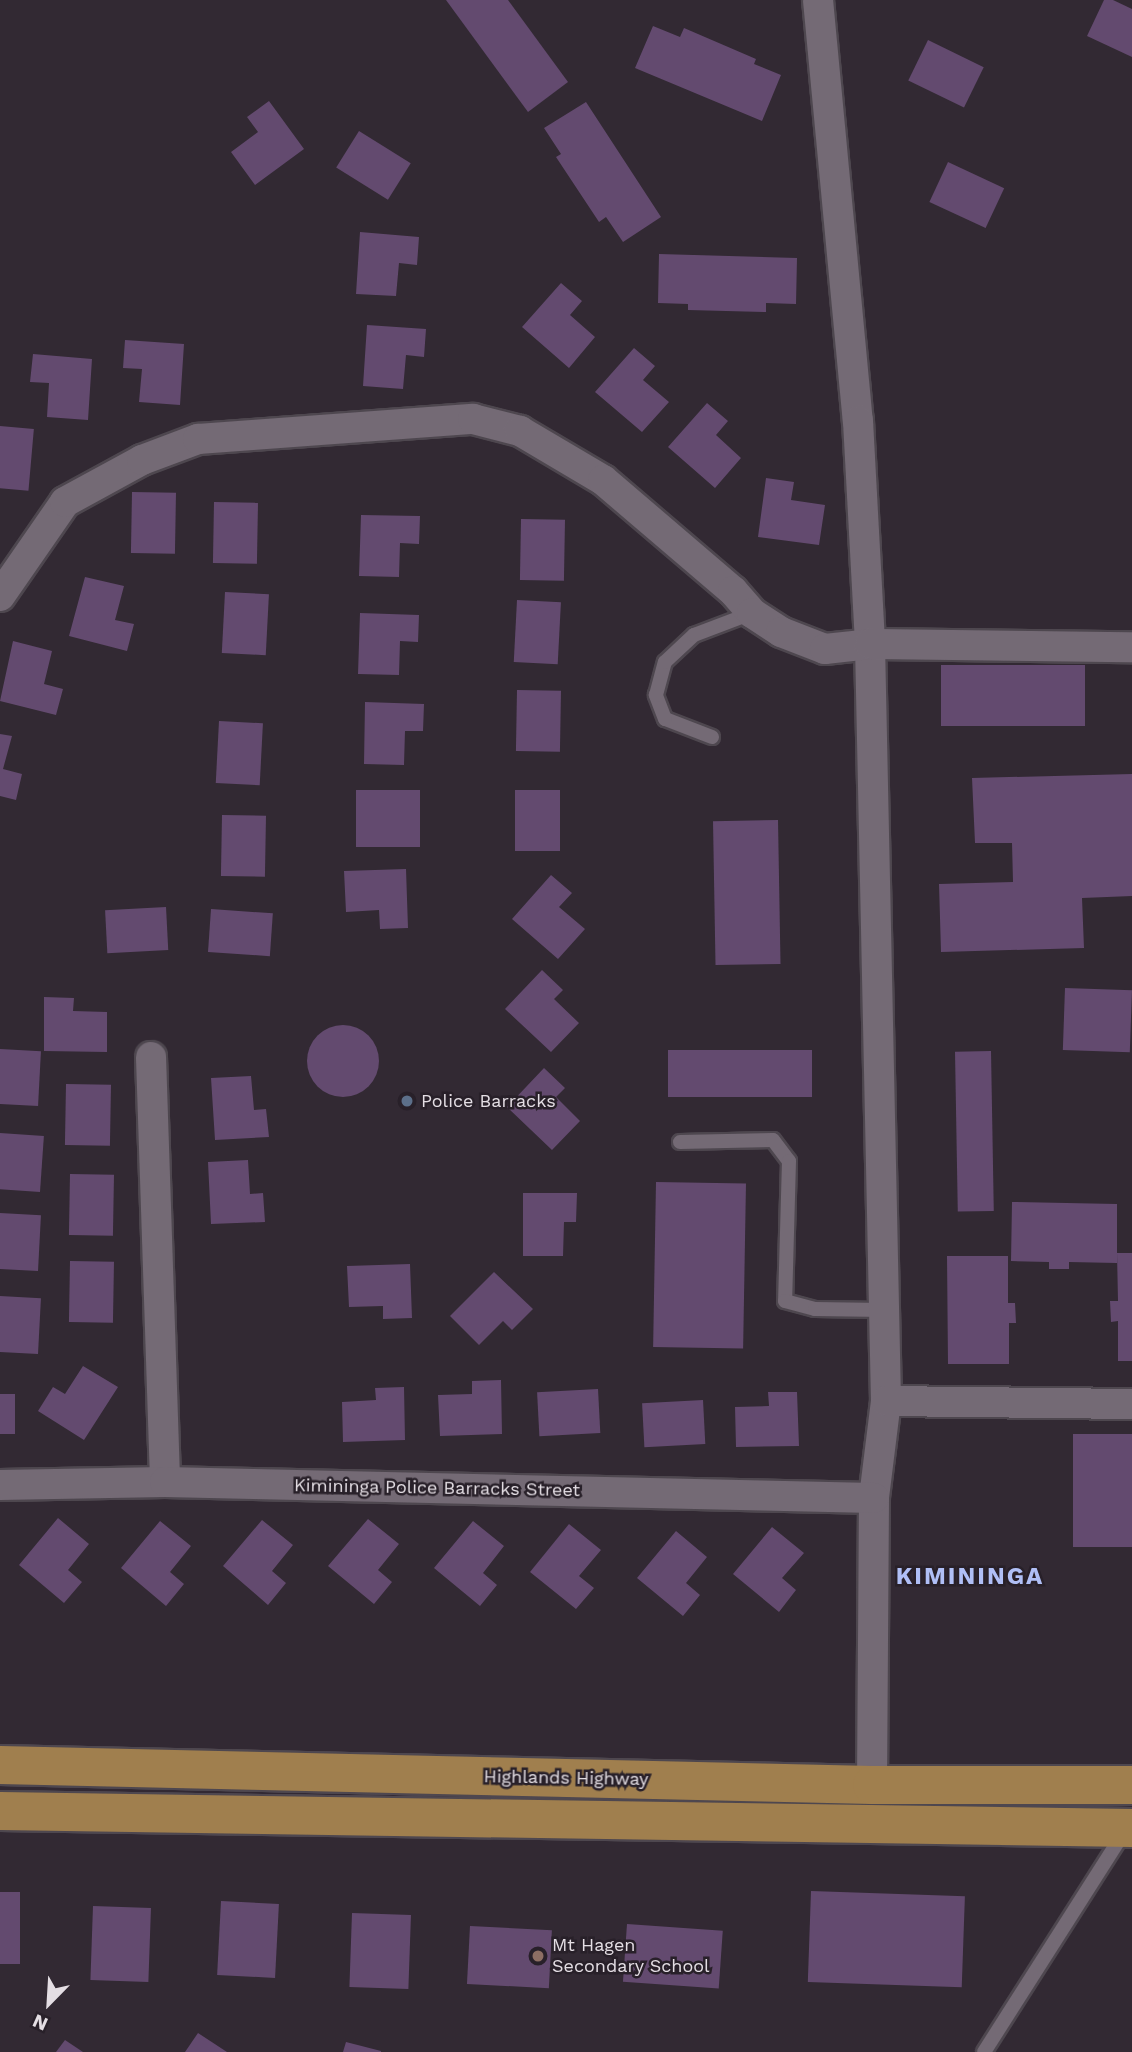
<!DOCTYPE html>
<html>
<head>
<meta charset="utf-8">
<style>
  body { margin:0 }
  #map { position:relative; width:1132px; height:2052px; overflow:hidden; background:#322933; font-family:"Work Sans",sans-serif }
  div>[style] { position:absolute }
  .building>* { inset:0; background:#634a6f; transform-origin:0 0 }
  .round { border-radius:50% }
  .roads { filter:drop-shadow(2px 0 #4e474f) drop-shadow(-2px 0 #4e474f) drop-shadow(0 2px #4e474f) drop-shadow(0 -2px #4e474f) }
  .service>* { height:14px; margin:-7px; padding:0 7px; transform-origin:7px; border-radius:7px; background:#746a75 }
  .minor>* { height:30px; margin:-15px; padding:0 15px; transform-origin:15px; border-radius:15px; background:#746a75 }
  .trunk>* { height:38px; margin:-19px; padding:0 19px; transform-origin:19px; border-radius:19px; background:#a07f4e }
  .dots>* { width:19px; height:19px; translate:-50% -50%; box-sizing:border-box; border:4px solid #282029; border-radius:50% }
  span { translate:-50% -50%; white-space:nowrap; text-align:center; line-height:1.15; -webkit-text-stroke:5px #282029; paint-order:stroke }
  .poi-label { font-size:18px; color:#e4dee4 }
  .left { translate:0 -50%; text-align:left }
  .street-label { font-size:18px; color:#e4dee4 }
  .district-label { font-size:24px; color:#b0bff6; font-weight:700; letter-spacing:2px }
  .north { position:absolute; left:14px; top:1968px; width:70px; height:70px; -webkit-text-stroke:5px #282029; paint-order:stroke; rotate:204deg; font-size:19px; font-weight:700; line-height:28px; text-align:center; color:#e4dee4 }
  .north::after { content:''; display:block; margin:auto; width:24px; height:32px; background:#e4dee4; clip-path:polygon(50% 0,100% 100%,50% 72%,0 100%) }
</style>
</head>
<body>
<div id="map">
  <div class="building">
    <div style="clip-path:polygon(446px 0,508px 0,568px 82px,528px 112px)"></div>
    <div style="clip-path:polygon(1104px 0,1113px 0,1132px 9px,1132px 57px,1087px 36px)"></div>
    <div style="clip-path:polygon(653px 26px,680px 37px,684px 28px,756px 59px,754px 64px,781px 75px,762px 121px,635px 68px)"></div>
    <div style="left:928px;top:40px;width:62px;height:45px;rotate:26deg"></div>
    <div style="clip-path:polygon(269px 101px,304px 149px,255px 185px,231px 152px,258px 132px,247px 117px)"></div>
    <div style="clip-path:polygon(586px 102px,661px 217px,623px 242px,606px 217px,599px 222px,556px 157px,561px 154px,544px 128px)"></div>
    <div style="left:359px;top:131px;width:61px;height:43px;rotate:32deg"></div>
    <div style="left:948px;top:162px;width:62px;height:44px;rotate:25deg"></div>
    <div style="clip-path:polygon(360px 232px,419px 237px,417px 265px,399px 263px,396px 296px,356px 294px)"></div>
    <div style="clip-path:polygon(659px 254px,797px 258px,796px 304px,766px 303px,766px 312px,688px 310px,688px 304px,658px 303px)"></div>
    <div style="clip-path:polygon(561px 283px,582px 301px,570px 315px,595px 337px,569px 368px,522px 327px)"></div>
    <div style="clip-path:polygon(367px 325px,426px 329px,424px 357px,406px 355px,403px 389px,363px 386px)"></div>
    <div style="clip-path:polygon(125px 340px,184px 344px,180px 405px,139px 402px,142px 369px,123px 368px)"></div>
    <div style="clip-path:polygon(634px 348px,655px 366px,643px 380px,669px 402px,642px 432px,595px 392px)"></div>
    <div style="clip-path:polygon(33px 354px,92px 359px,88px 420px,47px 417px,49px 383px,30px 382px)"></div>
    <div style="clip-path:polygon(707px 403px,728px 421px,716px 435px,741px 458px,715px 488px,668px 447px)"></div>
    <div style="left:0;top:426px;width:34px;height:62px;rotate:5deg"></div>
    <div style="clip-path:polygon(766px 478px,794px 482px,791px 500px,825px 505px,819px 545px,758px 537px)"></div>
    <div style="left:132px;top:492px;width:44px;height:61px;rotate:1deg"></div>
    <div style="left:214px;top:502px;width:44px;height:61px;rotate:1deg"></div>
    <div style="clip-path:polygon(361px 515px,420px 516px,419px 544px,400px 543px,399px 577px,359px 576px)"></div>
    <div style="left:521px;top:519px;width:44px;height:61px;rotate:1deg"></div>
    <div style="clip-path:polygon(85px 577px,124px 586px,115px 620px,134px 624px,127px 651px,69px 636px)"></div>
    <div style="left:225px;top:592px;width:44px;height:61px;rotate:3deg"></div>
    <div style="left:517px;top:600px;width:44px;height:62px;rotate:3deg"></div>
    <div style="clip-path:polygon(360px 613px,419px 615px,418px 642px,400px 641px,399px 675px,358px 674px)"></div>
    <div style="clip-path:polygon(13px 641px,52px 651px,44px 684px,63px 689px,56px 715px,0 701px)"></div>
    <div style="left:941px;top:665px;width:144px;height:61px"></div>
    <div style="left:517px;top:690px;width:44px;height:61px;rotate:1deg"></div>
    <div style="clip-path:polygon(365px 702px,424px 704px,423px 731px,405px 731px,404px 765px,364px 764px)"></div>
    <div style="left:219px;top:721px;width:44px;height:62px;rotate:3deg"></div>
    <div style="clip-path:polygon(0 734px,12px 736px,3px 769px,22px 774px,16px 800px,0 796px)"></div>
    <div style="clip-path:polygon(1132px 774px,1132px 896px,1082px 898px,1084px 948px,941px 952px,939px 884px,1013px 882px,1012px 843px,975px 843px,972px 778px)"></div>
    <div style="left:356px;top:790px;width:64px;height:57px"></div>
    <div style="left:515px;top:790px;width:45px;height:61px"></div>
    <div style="left:222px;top:815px;width:44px;height:61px;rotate:1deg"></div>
    <div style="left:778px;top:820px;width:144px;height:65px;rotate:89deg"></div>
    <div style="clip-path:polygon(406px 869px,408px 928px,380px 929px,379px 910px,346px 912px,344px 871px)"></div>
    <div style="clip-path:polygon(551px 875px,572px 893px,559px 907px,585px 929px,558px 959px,512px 919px)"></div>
    <div style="left:166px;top:907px;width:43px;height:61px;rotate:87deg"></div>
    <div style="left:211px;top:909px;width:62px;height:43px;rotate:4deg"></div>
    <div style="clip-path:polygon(542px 970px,563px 990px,554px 999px,579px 1023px,551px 1052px,505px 1009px)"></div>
    <div style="left:1065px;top:988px;width:67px;height:62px;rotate:2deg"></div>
    <div style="clip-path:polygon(44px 997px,74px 998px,73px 1011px,107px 1012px,107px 1052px,44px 1051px)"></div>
    <div class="round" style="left:307px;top:1025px;width:72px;height:72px"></div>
    <div style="left:0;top:1049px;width:41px;height:55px;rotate:3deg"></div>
    <div style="left:812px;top:1050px;width:47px;height:144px;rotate:90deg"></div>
    <div style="left:991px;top:1051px;width:160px;height:36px;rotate:89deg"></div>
    <div style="clip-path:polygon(544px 1068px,565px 1088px,556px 1097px,580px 1121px,552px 1150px,507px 1107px)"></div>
    <div style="clip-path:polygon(251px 1076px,254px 1110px,266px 1109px,269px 1137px,215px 1140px,211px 1078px)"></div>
    <div style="left:66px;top:1084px;width:45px;height:61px;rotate:1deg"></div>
    <div style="left:0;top:1133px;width:44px;height:56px;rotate:4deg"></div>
    <div style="clip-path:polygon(248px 1160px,250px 1194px,263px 1193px,265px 1222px,211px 1224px,208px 1162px)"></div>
    <div style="left:70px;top:1174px;width:44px;height:61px;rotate:1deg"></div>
    <div style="left:656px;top:1182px;width:90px;height:165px;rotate:1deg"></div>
    <div style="clip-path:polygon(523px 1193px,577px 1193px,576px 1222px,564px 1222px,563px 1256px,523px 1256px)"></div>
    <div style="clip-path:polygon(1012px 1202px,1117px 1204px,1117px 1263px,1069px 1262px,1069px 1269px,1049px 1269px,1049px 1262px,1011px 1261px)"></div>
    <div style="left:0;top:1213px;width:41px;height:56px;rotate:3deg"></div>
    <div style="clip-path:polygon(1117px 1253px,1132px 1253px,1132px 1361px,1118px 1361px,1118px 1321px,1111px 1322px,1110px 1301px,1118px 1301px)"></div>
    <div style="clip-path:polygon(947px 1256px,1008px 1256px,1008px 1303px,1015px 1303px,1016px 1323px,1009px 1323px,1009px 1364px,948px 1364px)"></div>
    <div style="left:70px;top:1261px;width:44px;height:61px;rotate:1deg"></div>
    <div style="clip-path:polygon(410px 1264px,412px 1318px,383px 1319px,383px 1306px,349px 1307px,347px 1266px)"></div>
    <div style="clip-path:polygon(494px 1272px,533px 1309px,512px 1330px,503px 1321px,479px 1345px,450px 1316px)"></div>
    <div style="left:0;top:1296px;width:41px;height:56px;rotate:3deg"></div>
    <div style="clip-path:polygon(83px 1366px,118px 1387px,84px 1440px,38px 1411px,53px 1387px,65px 1394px)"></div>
    <div style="clip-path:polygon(501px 1380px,502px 1434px,440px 1436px,438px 1395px,472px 1394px,472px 1381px)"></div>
    <div style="clip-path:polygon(404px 1387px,405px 1440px,343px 1442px,342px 1402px,376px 1400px,375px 1388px)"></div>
    <div style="left:598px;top:1389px;width:44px;height:61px;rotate:87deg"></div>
    <div style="clip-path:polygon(768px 1392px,797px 1392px,799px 1446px,736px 1447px,735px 1407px,769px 1406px)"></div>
    <div style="left:0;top:1394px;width:15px;height:40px"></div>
    <div style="left:703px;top:1400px;width:44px;height:61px;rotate:87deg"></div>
    <div style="left:1132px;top:1434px;width:113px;height:59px;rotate:90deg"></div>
    <div style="clip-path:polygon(58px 1518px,89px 1544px,68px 1570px,82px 1582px,64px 1603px,19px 1565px)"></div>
    <div style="clip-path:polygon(368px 1519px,399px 1544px,378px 1570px,392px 1582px,374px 1604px,328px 1566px)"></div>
    <div style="clip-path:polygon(262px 1520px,293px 1545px,272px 1571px,286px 1583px,268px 1605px,223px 1566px)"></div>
    <div style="clip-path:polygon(160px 1521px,191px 1546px,170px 1572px,184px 1584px,166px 1606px,121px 1568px)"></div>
    <div style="clip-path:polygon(473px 1521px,504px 1546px,483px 1573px,497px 1585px,480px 1606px,434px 1568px)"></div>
    <div style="clip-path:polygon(569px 1524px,601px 1550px,579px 1576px,594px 1588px,576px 1609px,530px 1572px)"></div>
    <div style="clip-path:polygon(772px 1527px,804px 1553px,782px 1578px,796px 1590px,779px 1612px,733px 1574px)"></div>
    <div style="clip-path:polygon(676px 1531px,707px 1557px,686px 1583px,700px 1595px,683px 1616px,637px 1578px)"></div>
    <div style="left:811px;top:1891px;width:154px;height:91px;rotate:2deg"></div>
    <div style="left:0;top:1892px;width:20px;height:72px"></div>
    <div style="left:221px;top:1901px;width:58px;height:74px;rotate:3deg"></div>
    <div style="left:93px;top:1906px;width:58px;height:74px;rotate:2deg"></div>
    <div style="left:352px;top:1913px;width:59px;height:74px;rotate:2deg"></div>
    <div style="left:627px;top:1924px;width:96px;height:58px;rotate:4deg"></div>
    <div style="left:470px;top:1926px;width:82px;height:58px;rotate:3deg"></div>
    <div style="clip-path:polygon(198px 2033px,227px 2052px,185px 2052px)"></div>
    <div style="clip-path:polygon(65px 2040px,83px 2052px,56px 2052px)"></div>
    <div style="clip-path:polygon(346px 2042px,381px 2051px,381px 2052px,343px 2052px)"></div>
  </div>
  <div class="roads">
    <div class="service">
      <div style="left:712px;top:737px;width:50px;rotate:-159deg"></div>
      <div style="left:665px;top:719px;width:26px;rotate:-111deg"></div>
      <div style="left:656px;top:695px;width:34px;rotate:-75deg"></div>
      <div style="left:665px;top:662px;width:40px;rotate:-43deg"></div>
      <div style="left:694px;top:635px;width:62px;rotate:-20.8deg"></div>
      <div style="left:680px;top:1142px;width:93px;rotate:-1.2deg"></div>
      <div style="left:773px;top:1140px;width:26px;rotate:53deg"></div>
      <div style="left:789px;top:1161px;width:140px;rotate:91.6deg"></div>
      <div style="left:785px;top:1301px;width:31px;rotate:15deg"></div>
      <div style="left:815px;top:1309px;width:68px;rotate:0.8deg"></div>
      <div style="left:984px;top:2052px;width:261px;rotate:-57.5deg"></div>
    </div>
    <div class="minor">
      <div style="left:818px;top:0;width:423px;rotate:84.6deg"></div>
      <div style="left:858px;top:421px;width:223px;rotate:86.9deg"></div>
      <div style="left:870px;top:644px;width:757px;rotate:88.79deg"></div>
      <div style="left:886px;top:1401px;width:98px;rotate:97.1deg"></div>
      <div style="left:874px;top:1498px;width:287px;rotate:90.4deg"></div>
      <div style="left:0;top:596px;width:114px;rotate:-55.3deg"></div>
      <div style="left:65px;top:502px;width:88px;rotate:-28.6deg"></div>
      <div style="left:142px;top:460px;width:60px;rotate:-20.6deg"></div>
      <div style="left:198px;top:439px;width:276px;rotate:-4.2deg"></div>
      <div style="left:473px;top:419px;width:49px;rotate:14.3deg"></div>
      <div style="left:520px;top:431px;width:96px;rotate:30.6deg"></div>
      <div style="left:603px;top:480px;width:171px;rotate:40.5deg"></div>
      <div style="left:733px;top:591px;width:29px;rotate:49deg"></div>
      <div style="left:752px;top:613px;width:35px;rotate:33deg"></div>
      <div style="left:781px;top:632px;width:47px;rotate:21.1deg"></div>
      <div style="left:825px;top:649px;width:45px;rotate:-6.3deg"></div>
      <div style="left:870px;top:644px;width:262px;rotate:0.7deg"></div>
      <div style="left:151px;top:1057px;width:425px;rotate:88.1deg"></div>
      <div style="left:886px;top:1401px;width:246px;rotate:0.7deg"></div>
      <div style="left:0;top:1485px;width:165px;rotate:-1deg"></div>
      <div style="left:165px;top:1482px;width:709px;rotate:1.29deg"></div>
    </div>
    <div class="trunk">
      <div style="left:0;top:1765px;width:872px;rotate:1.31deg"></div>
      <div style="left:872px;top:1785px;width:260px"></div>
      <div style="left:0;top:1811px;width:1132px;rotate:0.86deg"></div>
    </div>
  </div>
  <div class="dots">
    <div style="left:407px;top:1101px;background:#5c6f8a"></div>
    <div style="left:538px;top:1956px;background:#8d6e63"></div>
  </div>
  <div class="poi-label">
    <span class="left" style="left:421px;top:1101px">Police Barracks</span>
    <span class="left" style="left:552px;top:1956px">Mt Hagen<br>Secondary School</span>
  </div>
  <div class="street-label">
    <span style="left:437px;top:1488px;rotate:1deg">Kimininga Police Barracks Street</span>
    <span style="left:566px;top:1778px;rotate:1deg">Highlands Highway</span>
  </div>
  <div class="district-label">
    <span style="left:970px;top:1577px">KIMININGA</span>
  </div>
  <div class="north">N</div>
</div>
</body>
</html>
